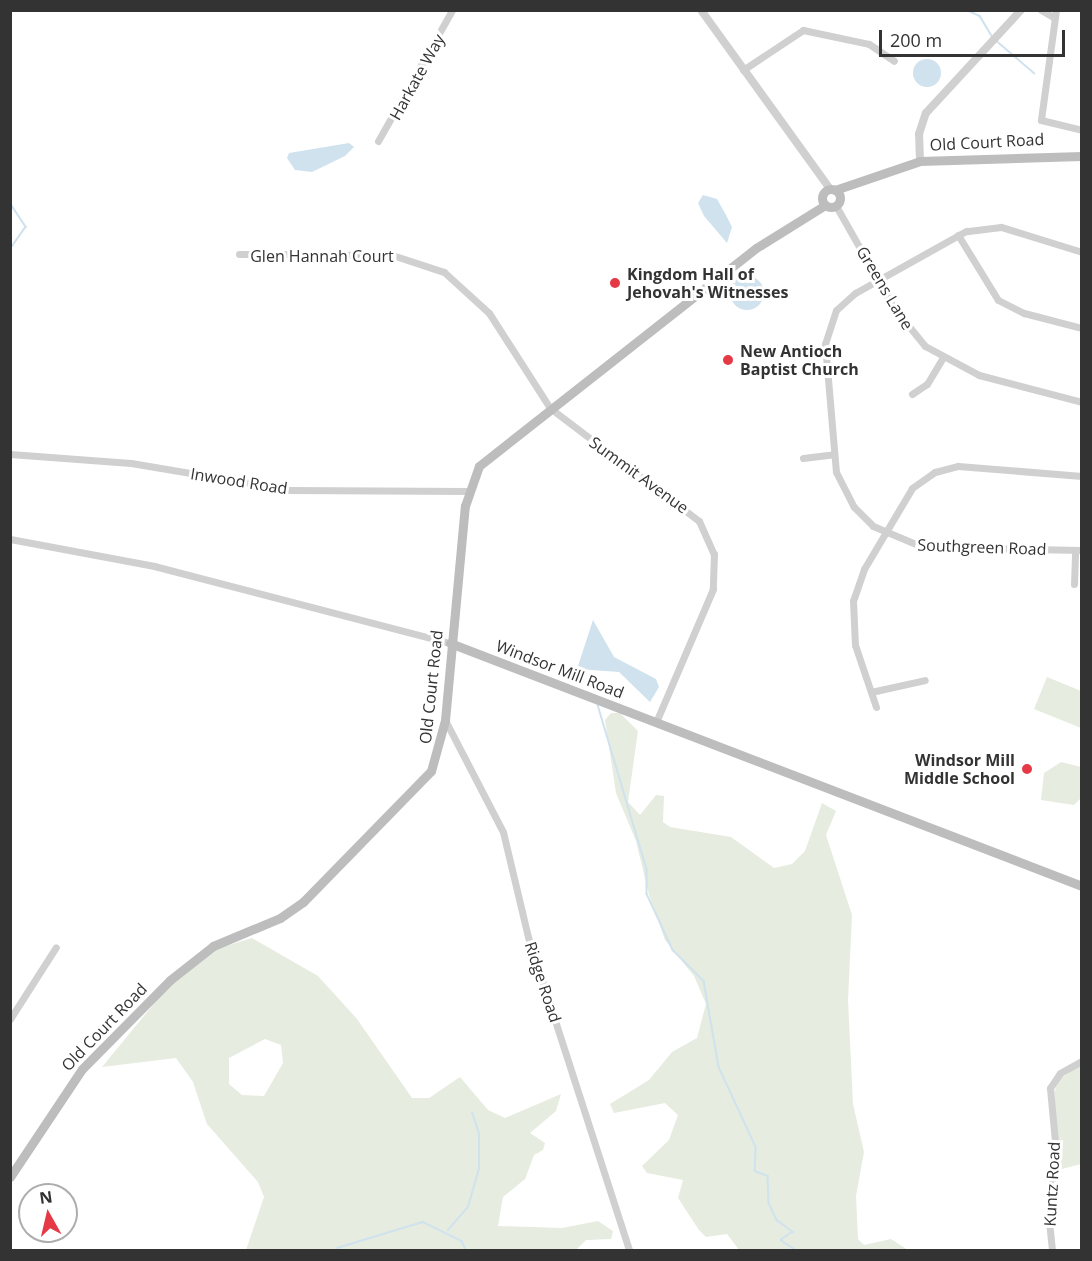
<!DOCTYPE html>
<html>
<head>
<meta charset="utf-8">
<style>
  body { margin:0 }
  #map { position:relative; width:1092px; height:1261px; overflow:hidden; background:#fff; font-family:"Open Sans",sans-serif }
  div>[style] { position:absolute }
  .green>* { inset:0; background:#e6ecdf }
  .water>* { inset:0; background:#cfe2ee }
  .round { border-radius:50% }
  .stream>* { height:1.5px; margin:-0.75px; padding:0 0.75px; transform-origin:0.75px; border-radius:0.75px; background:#cfe2ee }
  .minor>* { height:7px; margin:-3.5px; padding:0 3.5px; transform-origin:3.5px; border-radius:3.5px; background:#d0d0d0 }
  .tertiary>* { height:8px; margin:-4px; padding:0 4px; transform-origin:4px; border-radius:4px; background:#d0d0d0 }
  .secondary>* { height:9px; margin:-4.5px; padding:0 4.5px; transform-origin:4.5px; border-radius:4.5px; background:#bdbdbd }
  .secondary>.ring { margin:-4.5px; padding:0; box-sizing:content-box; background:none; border:9px solid #bdbdbd; border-radius:50% }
  .dots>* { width:16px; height:16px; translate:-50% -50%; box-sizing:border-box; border:3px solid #fff; border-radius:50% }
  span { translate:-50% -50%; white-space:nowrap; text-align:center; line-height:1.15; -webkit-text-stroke:6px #fff; paint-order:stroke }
  .street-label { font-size:16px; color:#333 }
  .poi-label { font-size:16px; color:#333; font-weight:700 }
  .left { translate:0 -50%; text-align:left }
  .right { translate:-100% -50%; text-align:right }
  .frame { position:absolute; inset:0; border:12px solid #333; pointer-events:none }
  .north { position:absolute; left:18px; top:1183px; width:60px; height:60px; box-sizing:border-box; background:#fff; border:2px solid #adadad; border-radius:50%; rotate:352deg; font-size:16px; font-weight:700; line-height:24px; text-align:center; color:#333 }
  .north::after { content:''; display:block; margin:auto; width:21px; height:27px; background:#e63946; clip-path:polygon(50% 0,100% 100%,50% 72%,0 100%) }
  .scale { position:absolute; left:879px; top:30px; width:186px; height:27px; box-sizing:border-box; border:3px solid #333; border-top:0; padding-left:8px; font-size:18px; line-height:21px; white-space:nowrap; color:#333; -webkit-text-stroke:4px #fff; paint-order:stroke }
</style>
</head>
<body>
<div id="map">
  <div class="green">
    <div style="clip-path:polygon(1047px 677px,1081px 691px,1081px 728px,1034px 709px)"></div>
    <div style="clip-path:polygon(611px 713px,620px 713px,638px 731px,628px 802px,640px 815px,656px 795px,664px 796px,663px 822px,670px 827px,731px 837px,774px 868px,792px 864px,805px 851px,822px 803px,836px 811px,826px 835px,852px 915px,848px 1000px,853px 1104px,864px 1152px,856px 1196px,858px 1239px,864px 1245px,891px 1239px,908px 1250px,739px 1250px,727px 1234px,706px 1237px,699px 1230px,678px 1198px,683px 1180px,647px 1173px,642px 1166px,669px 1140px,678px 1115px,665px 1103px,614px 1113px,610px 1104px,649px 1080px,672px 1052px,697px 1038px,706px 1004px,694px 976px,665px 940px,649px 895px,636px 841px,616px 793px,605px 720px)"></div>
    <div style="clip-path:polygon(1061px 762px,1081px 767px,1081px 798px,1074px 805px,1041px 800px,1044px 773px)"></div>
    <div style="clip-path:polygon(evenodd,252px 938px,318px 976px,357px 1019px,412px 1098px,429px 1098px,460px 1077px,488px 1110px,505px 1118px,561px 1094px,556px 1111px,530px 1133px,545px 1143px,543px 1150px,534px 1155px,525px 1179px,503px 1197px,498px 1226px,562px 1228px,598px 1221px,613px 1231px,611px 1239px,586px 1240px,576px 1250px,246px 1250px,264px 1197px,258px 1182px,207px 1124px,193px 1082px,176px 1058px,102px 1067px,171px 983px,216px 949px,252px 938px,265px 1039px,281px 1045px,283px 1063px,264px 1096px,242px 1095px,229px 1084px,229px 1058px,265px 1039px)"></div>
    <div style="clip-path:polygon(1081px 1065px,1081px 1164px,1058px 1170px,1054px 1093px,1059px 1079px)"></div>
  </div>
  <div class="water">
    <div class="round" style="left:913px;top:59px;width:28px;height:28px"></div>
    <div style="clip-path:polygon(349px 143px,354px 147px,345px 156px,312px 172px,295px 170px,287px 158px,289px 153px)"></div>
    <div style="clip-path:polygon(703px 195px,717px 199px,726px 215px,732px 227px,727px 243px,704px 216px,698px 203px)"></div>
    <div class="round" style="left:730px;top:276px;width:34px;height:34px"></div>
    <div style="clip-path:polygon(593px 620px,614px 657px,656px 679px,659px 687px,650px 702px,619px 672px,577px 669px)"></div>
  </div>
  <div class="stream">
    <div style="left:967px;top:10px;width:14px;rotate:25deg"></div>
    <div style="left:980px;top:16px;width:23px;rotate:59deg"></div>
    <div style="left:998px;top:42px;width:48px;rotate:40.7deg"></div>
    <div style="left:10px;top:93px;width:11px;rotate:90deg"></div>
    <div style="left:10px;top:203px;width:29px;rotate:56deg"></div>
    <div style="left:26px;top:227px;width:28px;rotate:125deg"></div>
    <div style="left:598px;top:705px;width:171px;rotate:73.4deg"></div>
    <div style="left:647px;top:869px;width:25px;rotate:90deg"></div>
    <div style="left:647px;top:894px;width:62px;rotate:65.1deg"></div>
    <div style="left:673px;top:950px;width:44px;rotate:45deg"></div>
    <div style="left:704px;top:981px;width:87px;rotate:80.1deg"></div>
    <div style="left:719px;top:1067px;width:88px;rotate:65.2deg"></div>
    <div style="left:756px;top:1147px;width:24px;rotate:92deg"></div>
    <div style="left:755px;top:1171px;width:14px;rotate:21deg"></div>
    <div style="left:768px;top:1176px;width:27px;rotate:88deg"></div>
    <div style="left:769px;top:1203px;width:19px;rotate:65deg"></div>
    <div style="left:777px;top:1220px;width:20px;rotate:37deg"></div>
    <div style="left:793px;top:1232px;width:14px;rotate:146deg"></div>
    <div style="left:781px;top:1240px;width:18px;rotate:34deg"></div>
    <div style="left:448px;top:1230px;width:30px;rotate:-49deg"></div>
    <div style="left:468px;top:1207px;width:40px;rotate:-74deg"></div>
    <div style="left:479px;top:1169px;width:35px;rotate:-90deg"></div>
    <div style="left:479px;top:1134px;width:22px;rotate:-108deg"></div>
    <div style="left:337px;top:1248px;width:90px;rotate:-16.8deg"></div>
    <div style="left:423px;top:1222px;width:43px;rotate:26deg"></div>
    <div style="left:462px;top:1241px;width:10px;rotate:66deg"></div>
  </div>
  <div class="minor">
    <div style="left:1041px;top:10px;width:14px;rotate:30deg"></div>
    <div style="left:1056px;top:10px;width:111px;rotate:97.8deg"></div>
    <div style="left:1041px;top:120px;width:42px;rotate:13.7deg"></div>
    <div style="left:743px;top:70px;width:72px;rotate:-33.7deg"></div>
    <div style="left:803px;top:30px;width:67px;rotate:12deg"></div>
    <div style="left:869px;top:44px;width:30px;rotate:34deg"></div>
    <div style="left:378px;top:141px;width:150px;rotate:-60.5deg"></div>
    <div style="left:836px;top:206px;width:117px;rotate:60.4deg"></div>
    <div style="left:894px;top:308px;width:49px;rotate:50.8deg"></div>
    <div style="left:925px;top:346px;width:61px;rotate:28.2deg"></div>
    <div style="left:979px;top:375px;width:106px;rotate:14.7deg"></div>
    <div style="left:958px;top:235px;width:76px;rotate:58.4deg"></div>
    <div style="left:998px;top:300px;width:29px;rotate:27deg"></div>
    <div style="left:1024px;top:313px;width:60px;rotate:14.5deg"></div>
    <div style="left:1082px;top:252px;width:85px;rotate:-162.8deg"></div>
    <div style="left:1001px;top:227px;width:35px;rotate:173deg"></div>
    <div style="left:966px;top:231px;width:127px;rotate:150.8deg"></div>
    <div style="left:855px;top:293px;width:25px;rotate:138deg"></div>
    <div style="left:836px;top:310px;width:36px;rotate:108deg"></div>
    <div style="left:825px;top:344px;width:128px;rotate:85.1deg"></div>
    <div style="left:836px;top:472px;width:39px;rotate:63deg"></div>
    <div style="left:854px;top:507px;width:27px;rotate:45deg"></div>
    <div style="left:873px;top:526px;width:54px;rotate:22.8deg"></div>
    <div style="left:923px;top:547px;width:159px;rotate:1.1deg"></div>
    <div style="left:239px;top:254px;width:153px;rotate:0.4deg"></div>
    <div style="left:392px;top:255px;width:55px;rotate:18.1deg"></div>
    <div style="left:444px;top:272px;width:61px;rotate:42.3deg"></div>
    <div style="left:489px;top:313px;width:113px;rotate:57.3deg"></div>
    <div style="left:550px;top:408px;width:187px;rotate:37.2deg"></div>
    <div style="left:699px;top:521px;width:36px;rotate:66deg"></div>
    <div style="left:714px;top:554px;width:35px;rotate:92deg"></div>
    <div style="left:713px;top:589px;width:145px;rotate:113.2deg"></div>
    <div style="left:912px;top:394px;width:18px;rotate:-34deg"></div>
    <div style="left:927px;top:384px;width:29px;rotate:-59deg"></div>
    <div style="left:10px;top:454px;width:121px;rotate:4.3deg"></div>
    <div style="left:131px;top:463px;width:161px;rotate:9.6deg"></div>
    <div style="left:290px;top:490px;width:178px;rotate:0.3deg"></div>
    <div style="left:803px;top:458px;width:31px;rotate:-7deg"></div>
    <div style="left:10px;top:539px;width:147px;rotate:10.6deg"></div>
    <div style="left:154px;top:566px;width:306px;rotate:14.6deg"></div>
    <div style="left:1074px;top:584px;width:34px;rotate:-88deg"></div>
    <div style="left:871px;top:692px;width:55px;rotate:-12.5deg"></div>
    <div style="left:876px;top:707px;width:65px;rotate:-108.7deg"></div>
    <div style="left:855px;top:645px;width:44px;rotate:-92.6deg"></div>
    <div style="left:853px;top:601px;width:34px;rotate:-71deg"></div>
    <div style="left:864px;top:569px;width:94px;rotate:-59.3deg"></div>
    <div style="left:912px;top:488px;width:28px;rotate:-35deg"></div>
    <div style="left:935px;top:472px;width:24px;rotate:-15deg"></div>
    <div style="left:958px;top:466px;width:124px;rotate:4.6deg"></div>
    <div style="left:445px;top:720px;width:126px;rotate:62.6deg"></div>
    <div style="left:503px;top:832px;width:108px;rotate:76.6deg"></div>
    <div style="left:528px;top:937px;width:329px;rotate:72.1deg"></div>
    <div style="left:10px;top:1019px;width:85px;rotate:-57.4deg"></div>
    <div style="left:1052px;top:1250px;width:38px;rotate:-96deg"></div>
    <div style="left:1048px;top:1212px;width:61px;rotate:-82.4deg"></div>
    <div style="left:1056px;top:1152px;width:64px;rotate:-95.4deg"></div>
    <div style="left:1050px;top:1088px;width:18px;rotate:-56deg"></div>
    <div style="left:1060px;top:1073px;width:25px;rotate:-29deg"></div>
  </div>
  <div class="tertiary">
    <div style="left:701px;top:10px;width:221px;rotate:54.2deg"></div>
    <div style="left:920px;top:161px;width:27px;rotate:-92deg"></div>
    <div style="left:919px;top:134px;width:22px;rotate:-72deg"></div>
    <div style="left:926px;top:113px;width:140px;rotate:-47.3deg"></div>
  </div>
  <div class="secondary">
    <div class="ring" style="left:822px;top:189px;width:9px;height:9px"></div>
    <div style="left:835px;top:190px;width:90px;rotate:-18.8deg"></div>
    <div style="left:920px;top:161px;width:162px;rotate:-1.8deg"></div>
    <div style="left:450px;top:643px;width:677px;rotate:21.03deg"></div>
    <div style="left:10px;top:1177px;width:130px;rotate:-56.3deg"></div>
    <div style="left:82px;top:1069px;width:125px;rotate:-45.3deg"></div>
    <div style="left:170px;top:980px;width:55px;rotate:-38.3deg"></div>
    <div style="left:213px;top:946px;width:73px;rotate:-22.7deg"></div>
    <div style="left:280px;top:918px;width:28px;rotate:-35deg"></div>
    <div style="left:303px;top:902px;width:183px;rotate:-45.7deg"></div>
    <div style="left:431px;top:771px;width:53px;rotate:-74.6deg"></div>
    <div style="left:445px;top:720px;width:215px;rotate:-84.7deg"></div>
    <div style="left:465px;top:506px;width:42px;rotate:-70.7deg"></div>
    <div style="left:479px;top:466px;width:352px;rotate:-38.2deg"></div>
    <div style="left:756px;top:248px;width:81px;rotate:-31.9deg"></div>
  </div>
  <div class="dots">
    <div style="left:615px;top:283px;background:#e63946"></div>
    <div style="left:728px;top:360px;background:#e63946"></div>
    <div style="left:1027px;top:769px;background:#e63946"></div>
  </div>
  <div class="street-label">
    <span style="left:417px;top:77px;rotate:-61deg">Harkate Way</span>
    <span style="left:987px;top:142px;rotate:-3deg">Old Court Road</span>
    <span style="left:322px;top:256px">Glen Hannah Court</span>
    <span style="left:885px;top:288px;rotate:59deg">Greens Lane</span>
    <span style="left:639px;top:475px;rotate:36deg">Summit Avenue</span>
    <span style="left:239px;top:481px;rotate:9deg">Inwood Road</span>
    <span style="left:982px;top:547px;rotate:2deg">Southgreen Road</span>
    <span style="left:560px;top:669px;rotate:21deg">Windsor Mill Road</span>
    <span style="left:431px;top:687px;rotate:-84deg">Old Court Road</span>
    <span style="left:543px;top:982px;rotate:72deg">Ridge Road</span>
    <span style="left:104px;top:1027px;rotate:-46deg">Old Court Road</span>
    <span style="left:1052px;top:1184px;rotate:-87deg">Kuntz Road</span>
  </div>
  <div class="poi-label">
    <span class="left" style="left:627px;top:283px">Kingdom Hall of<br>Jehovah's Witnesses</span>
    <span class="left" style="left:740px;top:360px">New Antioch<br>Baptist Church</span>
    <span class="right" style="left:1015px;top:769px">Windsor Mill<br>Middle School</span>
  </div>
  <div class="frame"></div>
  <div class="north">N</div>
  <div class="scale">200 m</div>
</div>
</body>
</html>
